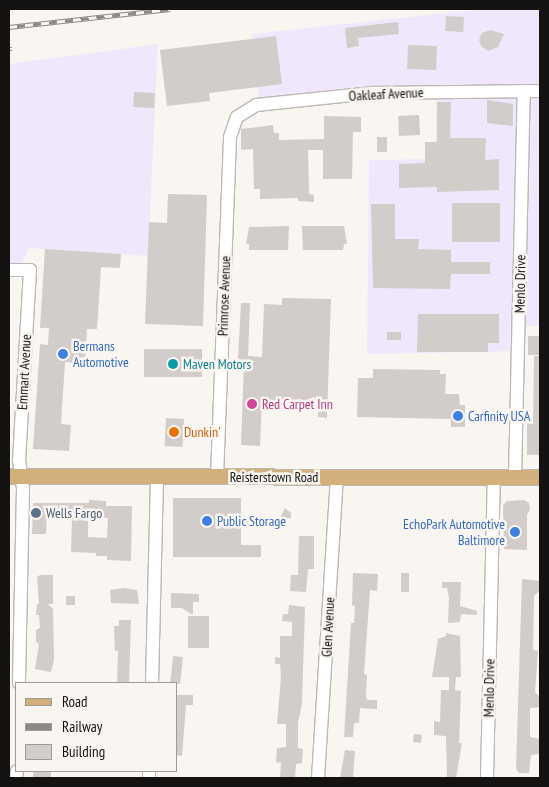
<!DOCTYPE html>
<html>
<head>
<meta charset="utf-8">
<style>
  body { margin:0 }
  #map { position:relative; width:549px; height:787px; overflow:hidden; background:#f9f5f1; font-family:"PT Sans Narrow",sans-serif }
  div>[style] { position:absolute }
  .industrial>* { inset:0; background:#f1e7fc }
  .building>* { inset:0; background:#d2cccb; transform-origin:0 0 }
  .roads { filter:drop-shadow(1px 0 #bcb8b4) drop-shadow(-1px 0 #bcb8b4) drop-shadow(0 1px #bcb8b4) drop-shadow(0 -1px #bcb8b4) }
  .minor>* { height:12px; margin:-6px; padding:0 6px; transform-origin:6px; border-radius:6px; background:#fff }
  .major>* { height:15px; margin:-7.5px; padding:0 7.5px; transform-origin:7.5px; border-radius:7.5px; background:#d3af7c }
  .rail>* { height:4.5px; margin-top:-2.25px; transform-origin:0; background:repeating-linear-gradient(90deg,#f9f5f1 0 8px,#8c8986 0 16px); box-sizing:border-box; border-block:1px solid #8c8986 }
  .dots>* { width:14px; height:14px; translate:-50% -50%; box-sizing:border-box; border:2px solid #f9f5f1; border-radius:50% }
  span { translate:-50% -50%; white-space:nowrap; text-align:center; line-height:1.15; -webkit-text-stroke:5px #f9f5f1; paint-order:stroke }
  .street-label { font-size:14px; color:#151312 }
  .shop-label { font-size:14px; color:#366cbe }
  .left { translate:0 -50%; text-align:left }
  .right { translate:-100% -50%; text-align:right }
  .culture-label { font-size:14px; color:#0d838f }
  .hotel-label { font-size:14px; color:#b23c85 }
  .food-label { font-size:14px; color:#c56008 }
  .service-label { font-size:14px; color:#4e5e75 }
  .frame { position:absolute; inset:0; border:10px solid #151312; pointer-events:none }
  .legend { position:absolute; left:15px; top:682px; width:162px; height:90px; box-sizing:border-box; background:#f9f5f1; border:1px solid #9e9b98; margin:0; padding:6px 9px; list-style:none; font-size:15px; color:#151312 }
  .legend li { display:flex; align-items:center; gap:10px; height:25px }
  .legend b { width:25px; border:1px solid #9e9b98 }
</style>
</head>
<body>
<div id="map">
  <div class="industrial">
    <div style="clip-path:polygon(483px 9px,540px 9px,540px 326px,517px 326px,517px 351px,367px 354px,369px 160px,435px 159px,437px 91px,260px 107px,252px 34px)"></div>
    <div style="clip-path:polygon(158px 44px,148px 256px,29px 248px,20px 267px,9px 268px,9px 64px)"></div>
  </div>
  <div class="building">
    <div style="left:446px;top:16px;width:18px;height:15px;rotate:3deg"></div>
    <div style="clip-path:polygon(398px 22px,399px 34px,358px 38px,359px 46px,347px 48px,345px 28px)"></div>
    <div style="clip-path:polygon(490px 30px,504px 34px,498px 47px,488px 51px,481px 46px,479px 40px,482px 33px)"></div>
    <div style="clip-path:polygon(276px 36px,282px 84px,209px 93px,210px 101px,167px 106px,160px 50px)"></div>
    <div style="left:408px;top:45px;width:29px;height:24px;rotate:2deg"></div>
    <div style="left:134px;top:92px;width:21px;height:15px;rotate:3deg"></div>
    <div style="clip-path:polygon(487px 100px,513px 104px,513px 126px,487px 123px)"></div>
    <div style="clip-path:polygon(437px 102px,451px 102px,450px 138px,486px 138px,485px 160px,499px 159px,499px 190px,437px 192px,437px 187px,399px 188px,399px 164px,425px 163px,425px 142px,437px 142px)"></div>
    <div style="left:419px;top:115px;width:20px;height:21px;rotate:87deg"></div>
    <div style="clip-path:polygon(324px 116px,361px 117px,361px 132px,353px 132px,352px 179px,323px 179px,323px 150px,308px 150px,309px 194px,314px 195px,314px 202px,298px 201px,298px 198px,260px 199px,260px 189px,254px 189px,253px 149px,241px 150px,241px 129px,273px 125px,274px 133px,279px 133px,279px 140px,324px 139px)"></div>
    <div style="left:377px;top:137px;width:10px;height:15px"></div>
    <div style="clip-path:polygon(168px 194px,207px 195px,203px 326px,145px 324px,149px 222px,167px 223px)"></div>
    <div style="left:500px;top:203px;width:39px;height:48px;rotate:90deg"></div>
    <div style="clip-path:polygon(371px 204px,395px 204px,395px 239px,419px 239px,418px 249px,451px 250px,451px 262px,490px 262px,490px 274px,451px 274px,450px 289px,373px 288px)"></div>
    <div style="clip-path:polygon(289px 226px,288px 250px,249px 250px,249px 244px,246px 244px,249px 227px)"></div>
    <div style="clip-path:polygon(302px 226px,344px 226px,347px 244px,344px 244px,343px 250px,303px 250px)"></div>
    <div style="clip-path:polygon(45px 249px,121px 254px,120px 268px,101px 267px,97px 329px,87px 329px,85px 364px,65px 362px,61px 424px,71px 425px,69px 451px,33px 449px,40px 344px,48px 345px,49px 328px,40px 328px)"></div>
    <div style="clip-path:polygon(282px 298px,331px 299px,327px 418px,318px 417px,318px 403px,262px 401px,260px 446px,241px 445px,244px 362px,238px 358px,241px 303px,250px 303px,248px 356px,262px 357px,264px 304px,282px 305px)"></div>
    <div style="clip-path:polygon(418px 314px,499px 314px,499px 343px,488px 343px,488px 352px,417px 352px)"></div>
    <div style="left:387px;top:332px;width:14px;height:8px"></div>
    <div style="left:528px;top:336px;width:11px;height:19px"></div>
    <div style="left:202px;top:349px;width:28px;height:58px;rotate:90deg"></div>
    <div style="clip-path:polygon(534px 356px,540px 356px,540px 455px,527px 455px,527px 424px,533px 424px)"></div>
    <div style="clip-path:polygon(373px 369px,440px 370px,440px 374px,446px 374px,445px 394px,459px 394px,460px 405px,465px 405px,465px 427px,451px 427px,451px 419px,357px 417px,358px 378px,373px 378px)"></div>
    <div style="left:166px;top:418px;width:18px;height:28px;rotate:3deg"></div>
    <div style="clip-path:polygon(173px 498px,241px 498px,241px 545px,261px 545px,261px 557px,173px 557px)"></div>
    <div style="clip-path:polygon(evenodd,89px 500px,106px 501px,106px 506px,132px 506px,131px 561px,107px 560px,107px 556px,96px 556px,96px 553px,71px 552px,72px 520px,68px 520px,68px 512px,47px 512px,46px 534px,32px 534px,33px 503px,89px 503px,89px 500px,88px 517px,108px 518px,107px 538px,88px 537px,88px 517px)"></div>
    <div style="clip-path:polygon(524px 500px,529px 503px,530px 510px,527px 514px,527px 550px,504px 549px,503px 505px,507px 501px)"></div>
    <div style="clip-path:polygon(285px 508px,291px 513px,291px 518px,280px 518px)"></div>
    <div style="clip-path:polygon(299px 536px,314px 536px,314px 569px,308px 569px,306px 592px,290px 591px,291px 575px,298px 575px)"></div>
    <div style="clip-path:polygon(353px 573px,378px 574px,377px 591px,370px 590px,364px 674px,367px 675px,366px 696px,367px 700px,377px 700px,377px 709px,360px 708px,359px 723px,354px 723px,353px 737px,344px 737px,351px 623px,354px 623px,355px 606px,352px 605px)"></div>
    <div style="left:401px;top:573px;width:8px;height:19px"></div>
    <div style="clip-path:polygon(40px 575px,53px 575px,53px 604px,48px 604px,53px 609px,54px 660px,51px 672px,35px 669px,39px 644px,36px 642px,36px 630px,40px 628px,39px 615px,36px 615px,37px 604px,39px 604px,37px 577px)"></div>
    <div style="clip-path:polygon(522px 579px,540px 581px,540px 590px,534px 596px,533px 650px,538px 651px,535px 692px,540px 697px,540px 707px,530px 708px,530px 737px,540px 739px,540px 754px,531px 755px,529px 773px,519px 773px,516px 769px)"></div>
    <div style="clip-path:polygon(442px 582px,461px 582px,460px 606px,477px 611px,477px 615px,461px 614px,460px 622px,448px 623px,449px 598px,447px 588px,442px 588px)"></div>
    <div style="clip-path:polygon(123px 588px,137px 590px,139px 604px,111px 603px,110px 590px)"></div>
    <div style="clip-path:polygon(171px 593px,199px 594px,199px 602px,193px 602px,193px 615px,182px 608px,171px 608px)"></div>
    <div style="left:66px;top:596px;width:9px;height:9px"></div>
    <div style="clip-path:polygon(289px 605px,305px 607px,302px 703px,298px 723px,298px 748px,303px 749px,302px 763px,296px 764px,295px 778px,280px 778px,281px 763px,276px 762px,277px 748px,286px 747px,286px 724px,277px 724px,281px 677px,280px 664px,275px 664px,275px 657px,280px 658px,280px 636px,292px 636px,292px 622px,282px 621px,283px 614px,288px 614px)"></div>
    <div style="left:188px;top:616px;width:21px;height:32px"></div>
    <div style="clip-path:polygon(119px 620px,131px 620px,129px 683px,117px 683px,118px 651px,115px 651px,114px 626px,119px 626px)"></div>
    <div style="clip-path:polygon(446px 633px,460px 636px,461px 677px,456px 677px,455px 690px,461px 691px,459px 743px,462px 743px,456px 778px,447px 777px,446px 736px,434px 735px,434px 721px,440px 722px,441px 690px,449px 690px,449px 677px,432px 677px,438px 639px,446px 636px)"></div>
    <div style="left:173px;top:656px;width:10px;height:27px;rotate:6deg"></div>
    <div style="clip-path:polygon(176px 695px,193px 695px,193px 705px,186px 705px,182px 756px,176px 755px)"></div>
    <div style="left:414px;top:734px;width:8px;height:8px;rotate:7deg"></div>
    <div style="clip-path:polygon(345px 750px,355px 751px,353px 778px,340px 778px)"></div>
    <div style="left:33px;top:771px;width:18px;height:7px"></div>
  </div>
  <div class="roads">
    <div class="minor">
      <div style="left:9px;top:270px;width:21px"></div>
      <div style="left:30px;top:270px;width:190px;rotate:93.3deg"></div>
      <div style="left:19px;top:460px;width:29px;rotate:82deg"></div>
      <div style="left:23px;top:489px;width:194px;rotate:91.2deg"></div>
      <div style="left:217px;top:477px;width:340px;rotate:-87.8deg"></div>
      <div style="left:230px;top:137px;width:21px;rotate:-71deg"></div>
      <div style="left:237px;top:117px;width:22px;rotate:-32deg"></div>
      <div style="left:256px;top:105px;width:118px;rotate:-5.9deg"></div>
      <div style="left:373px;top:93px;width:167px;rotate:-0.7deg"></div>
      <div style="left:515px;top:477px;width:386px;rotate:-88.7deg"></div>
      <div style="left:152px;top:683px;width:206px;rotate:-88.6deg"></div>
      <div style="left:16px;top:778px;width:7px;rotate:-82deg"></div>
      <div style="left:149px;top:778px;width:7px;rotate:-90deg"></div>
      <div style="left:318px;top:778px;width:302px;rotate:-86.4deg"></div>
      <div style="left:487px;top:778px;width:301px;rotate:-88.7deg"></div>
    </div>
    <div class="major">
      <div style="left:9px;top:476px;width:531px;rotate:0.11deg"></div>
    </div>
  </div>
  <div class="rail">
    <div style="left:9px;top:27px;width:162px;rotate:-6.4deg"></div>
    <div style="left:9px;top:49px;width:3px"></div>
  </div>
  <div class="dots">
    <div style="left:63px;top:354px;background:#3f7fe0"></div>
    <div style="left:173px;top:364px;background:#0f9aa8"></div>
    <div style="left:252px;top:404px;background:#d1479c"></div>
    <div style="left:458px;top:416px;background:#3f7fe0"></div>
    <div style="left:174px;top:432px;background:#e8710a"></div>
    <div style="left:36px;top:513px;background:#5c6f8a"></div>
    <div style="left:207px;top:521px;background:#3f7fe0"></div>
    <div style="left:515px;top:532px;background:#3f7fe0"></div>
  </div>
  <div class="street-label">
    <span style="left:386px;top:94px;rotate:-3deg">Oakleaf Avenue</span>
    <span style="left:520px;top:284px;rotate:-89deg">Menlo Drive</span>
    <span style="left:224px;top:296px;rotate:-88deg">Primrose Avenue</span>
    <span style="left:24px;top:372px;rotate:-87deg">Emmart Avenue</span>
    <span style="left:274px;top:477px">Reisterstown Road</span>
    <span style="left:328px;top:627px;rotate:-87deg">Glen Avenue</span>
    <span style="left:489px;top:688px;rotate:-89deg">Menlo Drive</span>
  </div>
  <div class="shop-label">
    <span class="left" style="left:73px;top:354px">Bermans<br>Automotive</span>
    <span class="left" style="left:468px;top:416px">Carfinity USA</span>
    <span class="left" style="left:217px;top:521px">Public Storage</span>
    <span class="right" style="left:505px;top:532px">EchoPark Automotive<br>Baltimore</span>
  </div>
  <div class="culture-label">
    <span class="left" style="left:183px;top:364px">Maven Motors</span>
  </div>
  <div class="hotel-label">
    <span class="left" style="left:262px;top:404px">Red Carpet Inn</span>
  </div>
  <div class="food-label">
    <span class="left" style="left:184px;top:432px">Dunkin'</span>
  </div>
  <div class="service-label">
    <span class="left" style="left:46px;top:513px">Wells Fargo</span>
  </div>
  <div class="frame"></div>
  <ul class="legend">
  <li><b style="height:6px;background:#d3af7c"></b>Road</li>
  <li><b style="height:6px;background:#8c8986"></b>Railway</li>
  <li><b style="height:14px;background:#d2cccb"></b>Building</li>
  </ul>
</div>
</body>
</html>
